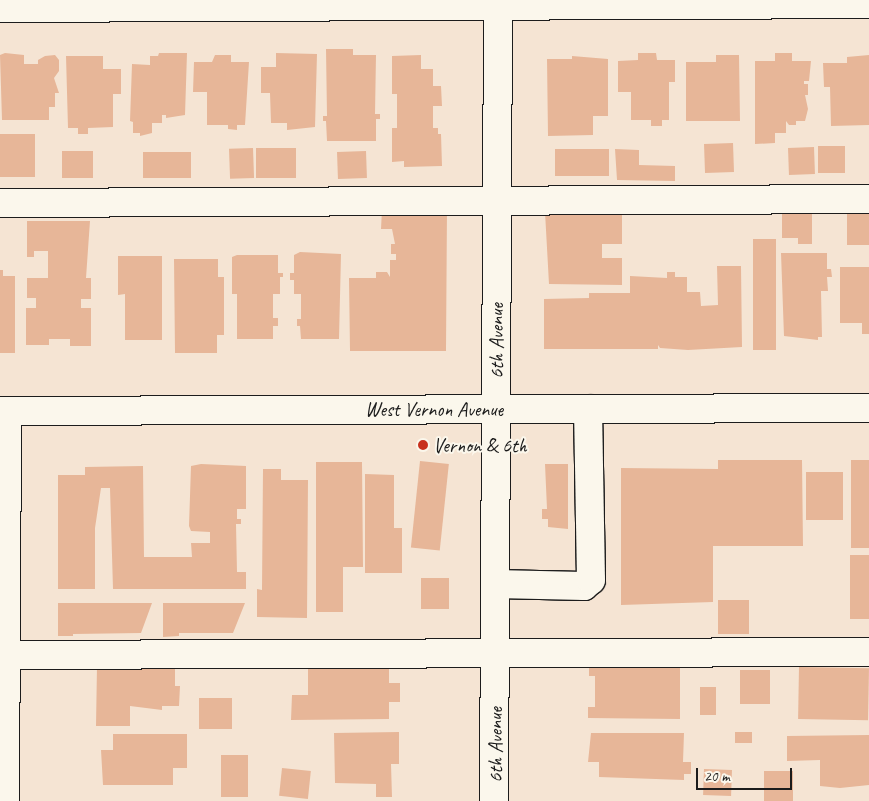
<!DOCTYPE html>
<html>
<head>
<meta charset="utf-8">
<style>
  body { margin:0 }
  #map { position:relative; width:869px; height:801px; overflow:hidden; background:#f5e4d3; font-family:Caveat,sans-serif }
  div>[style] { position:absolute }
  .building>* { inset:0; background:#e7b698; transform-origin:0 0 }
  .roads { filter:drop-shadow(1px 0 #1c1c1c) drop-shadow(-1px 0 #1c1c1c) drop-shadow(0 1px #1c1c1c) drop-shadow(0 -1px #1c1c1c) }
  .minor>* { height:28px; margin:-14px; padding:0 14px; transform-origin:14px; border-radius:14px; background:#fbf7ec }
  .major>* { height:28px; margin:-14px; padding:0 14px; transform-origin:14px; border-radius:14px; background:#fbf7ec }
  .dots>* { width:14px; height:14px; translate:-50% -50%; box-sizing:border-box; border:2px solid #fbf7ec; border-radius:50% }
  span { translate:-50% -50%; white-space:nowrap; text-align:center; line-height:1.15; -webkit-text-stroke:4px #fbf7ec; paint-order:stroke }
  .street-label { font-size:20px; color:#1c1c1c }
  .poi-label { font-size:20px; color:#1c1c1c }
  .left { translate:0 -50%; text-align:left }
  .scale { position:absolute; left:696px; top:768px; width:96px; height:22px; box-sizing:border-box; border:2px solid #1c1c1c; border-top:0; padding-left:6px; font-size:15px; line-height:18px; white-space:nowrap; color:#1c1c1c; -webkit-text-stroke:4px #fbf7ec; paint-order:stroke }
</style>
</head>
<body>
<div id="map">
  <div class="building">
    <div style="clip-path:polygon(326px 49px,353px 49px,353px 55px,376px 55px,375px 114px,380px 114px,380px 119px,376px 119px,376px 141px,327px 141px,326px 121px,323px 121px,323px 116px,327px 116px)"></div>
    <div style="clip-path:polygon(5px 53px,24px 55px,24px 64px,38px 64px,38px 60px,45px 56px,55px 55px,59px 60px,59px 71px,54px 78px,59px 93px,55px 93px,55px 107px,49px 107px,49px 120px,2px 120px,0 55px)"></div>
    <div style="clip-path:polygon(159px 53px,187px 53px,185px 115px,166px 118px,166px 115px,162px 115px,162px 123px,152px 123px,152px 133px,140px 136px,140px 133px,133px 133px,133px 122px,130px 121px,132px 64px,150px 65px,150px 56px,158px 56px)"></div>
    <div style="clip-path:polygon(276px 53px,317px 54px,315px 127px,287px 130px,287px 123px,271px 123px,270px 93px,261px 93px,261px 67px,276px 67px)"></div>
    <div style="clip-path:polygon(638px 53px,656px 53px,657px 60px,675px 60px,675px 82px,669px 82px,669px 120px,662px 120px,662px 126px,651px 126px,651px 120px,631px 120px,631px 92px,618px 92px,618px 61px,638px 60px)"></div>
    <div style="clip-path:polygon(775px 53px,792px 53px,792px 61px,811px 61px,809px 81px,804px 81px,804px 84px,808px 84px,808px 95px,805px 95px,808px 109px,805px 121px,796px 121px,796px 125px,789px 125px,786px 121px,786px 133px,775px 133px,775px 143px,755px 144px,755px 61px,775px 61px)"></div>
    <div style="clip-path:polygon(215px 55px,231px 55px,231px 62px,249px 62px,245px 125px,237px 125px,237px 130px,228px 129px,228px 125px,207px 125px,207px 92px,193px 92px,194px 62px,212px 62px)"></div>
    <div style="clip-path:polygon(421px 55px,421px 69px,433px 69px,433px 86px,441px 86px,442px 106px,433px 106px,433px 128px,438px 128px,438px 134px,441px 134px,442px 166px,404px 167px,404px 161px,392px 162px,392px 128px,397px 128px,397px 94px,392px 94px,392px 56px)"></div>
    <div style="clip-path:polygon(716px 55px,739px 55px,740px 121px,686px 121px,686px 62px,716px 62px)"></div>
    <div style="clip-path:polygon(869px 55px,869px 125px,831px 126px,830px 87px,824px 87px,823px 63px,847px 63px,847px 57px)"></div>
    <div style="clip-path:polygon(66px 56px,103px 56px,103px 69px,121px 69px,121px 94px,113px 94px,113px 127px,88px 128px,88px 134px,78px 134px,78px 128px,68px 128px)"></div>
    <div style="clip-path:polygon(572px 56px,608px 59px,608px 116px,593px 116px,593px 135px,548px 136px,547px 59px,572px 59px)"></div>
    <div style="left:0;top:134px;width:35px;height:43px"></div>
    <div style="left:733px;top:143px;width:29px;height:29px;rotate:88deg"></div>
    <div style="left:845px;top:146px;width:27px;height:27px;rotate:90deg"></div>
    <div style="left:814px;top:147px;width:27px;height:26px;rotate:88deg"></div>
    <div style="left:253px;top:148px;width:30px;height:24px;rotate:88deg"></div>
    <div style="left:256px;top:148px;width:40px;height:30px"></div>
    <div style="left:555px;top:149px;width:54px;height:27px"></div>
    <div style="clip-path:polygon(615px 149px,639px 150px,639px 165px,675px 166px,675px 181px,617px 180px)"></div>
    <div style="left:62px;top:151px;width:31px;height:27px"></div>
    <div style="left:366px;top:151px;width:27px;height:29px;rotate:88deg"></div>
    <div style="left:191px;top:152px;width:26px;height:48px;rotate:90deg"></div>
    <div style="clip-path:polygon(382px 209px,447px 209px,446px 351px,350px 351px,349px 278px,376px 278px,376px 272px,387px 272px,390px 277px,390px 260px,396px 260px,396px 254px,391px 254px,391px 244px,395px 244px,392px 229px,381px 229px)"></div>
    <div style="clip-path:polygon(782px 211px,812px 211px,812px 244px,798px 244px,798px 238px,782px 238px)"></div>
    <div style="clip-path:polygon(545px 212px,622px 215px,622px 244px,602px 244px,602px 258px,622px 258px,622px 285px,549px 284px)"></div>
    <div style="left:869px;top:212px;width:33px;height:22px;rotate:90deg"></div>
    <div style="clip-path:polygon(27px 221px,90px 221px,86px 278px,91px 278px,91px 299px,81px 299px,81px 308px,91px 308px,91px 346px,70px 346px,70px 339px,49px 339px,49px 345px,26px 345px,26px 308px,36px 308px,36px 298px,27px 298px,27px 278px,48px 278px,48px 251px,34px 251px,34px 257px,27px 257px)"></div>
    <div style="left:776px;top:239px;width:111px;height:23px;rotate:90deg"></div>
    <div style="clip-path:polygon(300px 252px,341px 254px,339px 339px,301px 339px,300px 326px,297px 326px,297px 319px,301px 319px,301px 294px,294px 294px,294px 280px,290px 280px,290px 273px,294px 273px,294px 255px)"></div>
    <div style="clip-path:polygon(781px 253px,827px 253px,827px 269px,831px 269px,832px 277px,827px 277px,828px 291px,821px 291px,822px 337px,818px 337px,818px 340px,784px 336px)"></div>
    <div style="clip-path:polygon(237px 255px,278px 255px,278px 273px,283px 273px,283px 277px,280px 277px,280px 294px,273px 294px,273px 318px,278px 318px,278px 326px,273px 326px,273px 339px,237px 339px,237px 294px,232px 294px,232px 257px)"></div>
    <div style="clip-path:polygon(118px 256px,162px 256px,162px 340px,125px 340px,125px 294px,118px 295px)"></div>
    <div style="clip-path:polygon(174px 259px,218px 259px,218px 277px,224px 277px,224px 335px,217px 335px,217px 353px,175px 353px)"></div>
    <div style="clip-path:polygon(717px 266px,741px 266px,742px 347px,688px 350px,660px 348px,658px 345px,658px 349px,544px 349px,544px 299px,589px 298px,589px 293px,630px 293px,630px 276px,667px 278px,667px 272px,675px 272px,675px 277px,687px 277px,687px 292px,700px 292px,701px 306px,718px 305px)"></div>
    <div style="clip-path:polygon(840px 267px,869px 267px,869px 334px,862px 334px,862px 323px,840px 323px)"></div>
    <div style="clip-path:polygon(0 270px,3px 270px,3px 276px,15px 276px,15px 353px,0 353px)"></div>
    <div style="clip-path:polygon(718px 460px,802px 460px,803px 546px,713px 546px,713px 602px,621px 605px,621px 468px,718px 469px)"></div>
    <div style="left:851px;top:460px;width:18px;height:88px"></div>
    <div style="left:420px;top:461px;width:29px;height:87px;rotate:6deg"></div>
    <div style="clip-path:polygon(316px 462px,362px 462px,363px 567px,343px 567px,343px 612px,316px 612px)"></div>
    <div style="clip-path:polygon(201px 464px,246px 466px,246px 509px,237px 509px,237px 519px,241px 519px,241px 524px,236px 524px,237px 572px,246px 572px,246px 589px,113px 589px,110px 488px,101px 488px,95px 528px,95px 589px,58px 589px,58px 475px,85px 475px,85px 467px,143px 466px,144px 557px,192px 557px,191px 543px,210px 543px,210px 532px,191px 531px,189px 526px,191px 466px)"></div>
    <div style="clip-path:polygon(545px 464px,568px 464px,568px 529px,548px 527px,548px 519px,542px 519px,542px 509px,547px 509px)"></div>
    <div style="clip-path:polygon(263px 469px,281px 469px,281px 480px,308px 480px,307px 618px,257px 617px,257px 589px,262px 590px)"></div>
    <div style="left:806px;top:472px;width:37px;height:48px"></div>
    <div style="clip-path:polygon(365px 474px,394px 475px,394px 528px,402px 528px,402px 573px,365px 573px)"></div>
    <div style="left:850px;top:555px;width:19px;height:64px"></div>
    <div style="left:421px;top:578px;width:28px;height:31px"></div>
    <div style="left:749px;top:600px;width:34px;height:31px;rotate:90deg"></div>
    <div style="clip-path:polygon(58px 603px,152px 603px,141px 633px,73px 634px,73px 636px,58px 636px)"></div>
    <div style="clip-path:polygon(163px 603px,245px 603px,233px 633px,179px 633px,179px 636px,163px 637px)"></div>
    <div style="clip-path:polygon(589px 664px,680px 665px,680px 719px,588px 718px,588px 707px,595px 707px,595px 676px,589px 676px)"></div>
    <div style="clip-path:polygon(97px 666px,175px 667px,175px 686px,180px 686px,179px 706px,162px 706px,162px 710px,130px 706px,130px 726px,96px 726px)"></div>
    <div style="clip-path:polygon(308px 667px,389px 668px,389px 683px,400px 683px,400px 702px,389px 702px,389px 719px,291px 720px,292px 695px,308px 695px)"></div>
    <div style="left:799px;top:667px;width:70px;height:52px;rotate:1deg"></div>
    <div style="left:740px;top:670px;width:30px;height:34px"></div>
    <div style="left:700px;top:687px;width:16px;height:28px"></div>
    <div style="left:199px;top:698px;width:33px;height:31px"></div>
    <div style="clip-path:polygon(399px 732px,399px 764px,391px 764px,392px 797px,376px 797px,376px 784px,335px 783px,334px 733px)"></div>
    <div style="left:735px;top:732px;width:17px;height:11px"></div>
    <div style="clip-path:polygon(591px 733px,684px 733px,683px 762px,691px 762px,691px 774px,684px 774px,684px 780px,599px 777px,599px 762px,588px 762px)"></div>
    <div style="clip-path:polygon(113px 734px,187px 734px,187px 768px,173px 768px,173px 785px,103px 785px,101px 750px,113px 750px)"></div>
    <div style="clip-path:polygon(869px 735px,869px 785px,840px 788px,820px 786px,820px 760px,787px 761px,787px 736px)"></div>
    <div style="left:221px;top:755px;width:27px;height:42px"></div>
    <div style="left:282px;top:768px;width:29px;height:28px;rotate:6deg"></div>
    <div style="left:704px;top:769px;width:28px;height:26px;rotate:2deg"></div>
    <div style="left:764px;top:771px;width:29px;height:30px"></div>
  </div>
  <div class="roads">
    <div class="minor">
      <div style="left:0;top:8px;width:869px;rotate:-0.26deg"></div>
      <div style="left:0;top:203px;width:869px;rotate:-0.26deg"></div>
      <div style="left:495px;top:584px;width:89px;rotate:1.3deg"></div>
      <div style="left:584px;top:586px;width:9px;rotate:-41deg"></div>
      <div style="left:591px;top:580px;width:171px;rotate:-91deg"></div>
      <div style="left:0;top:655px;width:869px;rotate:-0.2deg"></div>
      <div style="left:5px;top:801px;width:390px;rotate:-89.7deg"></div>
      <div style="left:494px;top:801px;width:801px;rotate:-89.71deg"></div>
    </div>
    <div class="major">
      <div style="left:0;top:411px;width:869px;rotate:-0.2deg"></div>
    </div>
  </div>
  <div class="dots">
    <div style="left:423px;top:445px;background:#c8321e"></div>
  </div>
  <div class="street-label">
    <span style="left:496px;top:341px;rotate:-90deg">6th Avenue</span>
    <span style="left:434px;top:409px">West Vernon Avenue</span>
    <span style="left:495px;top:745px;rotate:-90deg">6th Avenue</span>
  </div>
  <div class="poi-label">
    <span class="left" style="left:433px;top:445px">Vernon &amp; 6th</span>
  </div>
  <div class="scale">20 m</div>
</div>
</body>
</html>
